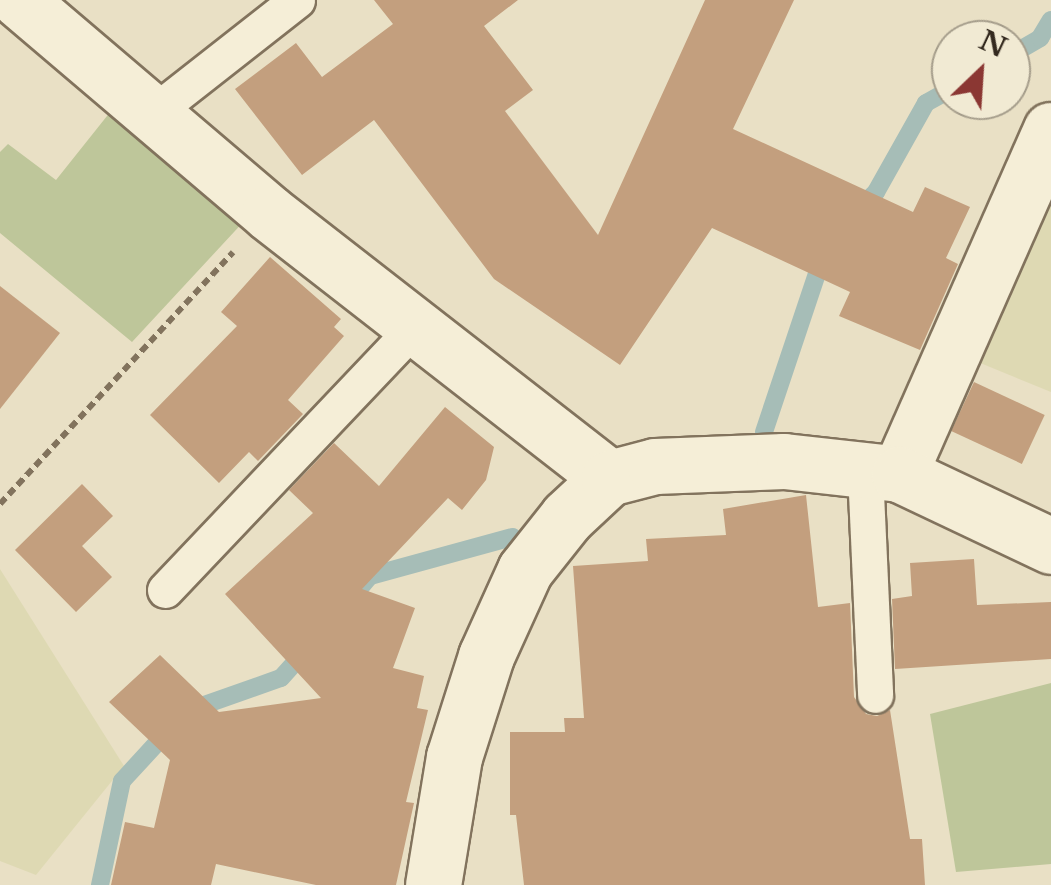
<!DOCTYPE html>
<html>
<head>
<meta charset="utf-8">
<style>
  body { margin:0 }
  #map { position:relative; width:1051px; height:885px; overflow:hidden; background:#e9e0c5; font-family:"Libre Baskerville",serif }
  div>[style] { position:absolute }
  .farmland>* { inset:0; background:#ded9b3 }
  .green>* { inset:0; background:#bec69a }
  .stream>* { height:18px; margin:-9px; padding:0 9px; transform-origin:9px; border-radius:9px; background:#a6bdb7 }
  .building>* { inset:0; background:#c39f7e; transform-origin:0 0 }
  .path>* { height:6px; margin-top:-3px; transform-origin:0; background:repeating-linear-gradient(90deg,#82735d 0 8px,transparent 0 13px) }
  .roads { filter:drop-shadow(2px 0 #82735d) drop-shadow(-2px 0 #82735d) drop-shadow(0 2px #82735d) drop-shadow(0 -2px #82735d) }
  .lane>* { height:35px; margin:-17.5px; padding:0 17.5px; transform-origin:17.5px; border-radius:17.5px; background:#f5eed7 }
  .street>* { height:55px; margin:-27.5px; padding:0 27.5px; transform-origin:27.5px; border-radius:27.5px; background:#f5eed7 }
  span { translate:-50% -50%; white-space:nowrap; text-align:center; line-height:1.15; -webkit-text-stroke:9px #f1ead3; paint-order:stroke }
  .north { position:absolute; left:931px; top:20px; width:100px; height:100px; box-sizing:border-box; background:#f1ead3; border:2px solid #a59d8b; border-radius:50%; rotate:25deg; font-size:28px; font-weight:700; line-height:40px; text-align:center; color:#342a1f }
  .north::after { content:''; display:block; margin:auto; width:35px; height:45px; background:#8b3733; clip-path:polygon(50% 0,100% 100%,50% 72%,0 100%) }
</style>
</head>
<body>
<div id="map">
  <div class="farmland">
    <div style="clip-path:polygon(1051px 172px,1051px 392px,973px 360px)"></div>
    <div style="clip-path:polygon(0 569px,124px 766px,36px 875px,0 861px)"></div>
  </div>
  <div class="green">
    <div style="clip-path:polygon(111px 111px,247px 218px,132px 342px,0 233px,0 152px,8px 144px,56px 180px)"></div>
    <div style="clip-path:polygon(1051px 683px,1051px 864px,956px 872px,930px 714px)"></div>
  </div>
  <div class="stream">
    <div style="left:1011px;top:55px;width:34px;rotate:-30deg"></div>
    <div style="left:1040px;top:38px;width:21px;rotate:-59deg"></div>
    <div style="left:859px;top:208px;width:23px;rotate:-43deg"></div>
    <div style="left:876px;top:192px;width:102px;rotate:-60.7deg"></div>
    <div style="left:926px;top:103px;width:29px;rotate:-29deg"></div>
    <div style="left:764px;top:432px;width:186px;rotate:-71.5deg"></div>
    <div style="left:359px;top:589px;width:17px;rotate:-50deg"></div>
    <div style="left:370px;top:576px;width:148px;rotate:-15.3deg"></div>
    <div style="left:190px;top:710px;width:96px;rotate:-19.4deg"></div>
    <div style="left:281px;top:678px;width:38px;rotate:-48deg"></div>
    <div style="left:100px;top:885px;width:106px;rotate:-78.1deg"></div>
    <div style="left:122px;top:781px;width:68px;rotate:-47.4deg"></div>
  </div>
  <div class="building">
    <div style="clip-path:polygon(374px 0,518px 0,484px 26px,533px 90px,505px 111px,598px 235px,705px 0,794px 0,733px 129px,913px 212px,925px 187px,970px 207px,946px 258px,958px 264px,920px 350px,839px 316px,850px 292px,712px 228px,620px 365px,494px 279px,374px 120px,302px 175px,235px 89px,296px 43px,322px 77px,393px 24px)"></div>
    <div style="clip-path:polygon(270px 257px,341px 319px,334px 327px,344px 336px,288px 400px,303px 414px,258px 461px,249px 452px,219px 483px,150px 415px,237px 326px,221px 312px)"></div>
    <div style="clip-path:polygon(0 286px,60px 333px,0 409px)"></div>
    <div style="left:974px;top:382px;width:78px;height:54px;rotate:25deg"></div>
    <div style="clip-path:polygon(445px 407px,494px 447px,486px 480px,462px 510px,448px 498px,362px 589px,415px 608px,393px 668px,424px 676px,417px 708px,428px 710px,406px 802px,414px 803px,396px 885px,316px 885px,216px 864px,211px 885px,111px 885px,125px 822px,154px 828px,170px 760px,109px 702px,160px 655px,219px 712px,321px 698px,225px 594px,313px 513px,289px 490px,334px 443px,379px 486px)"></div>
    <div style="clip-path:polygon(82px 484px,113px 516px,82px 546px,112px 577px,76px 612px,15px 550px)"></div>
    <div style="clip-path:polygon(806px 495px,818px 607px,850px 603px,854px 697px,866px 714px,877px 716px,890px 710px,910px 839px,922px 839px,925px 885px,524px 885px,516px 815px,510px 815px,510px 732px,565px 732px,564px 718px,584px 718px,573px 566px,648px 561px,646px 539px,726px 535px,723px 509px)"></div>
    <div style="clip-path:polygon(974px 559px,977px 605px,1051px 602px,1051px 659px,895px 669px,892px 599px,912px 596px,910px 563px)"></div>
  </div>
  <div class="path">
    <div style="left:0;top:504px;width:343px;rotate:-47.2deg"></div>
  </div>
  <div class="roads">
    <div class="lane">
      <div style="left:153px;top:113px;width:183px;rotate:-38.1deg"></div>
      <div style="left:865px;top:471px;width:224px;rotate:87.4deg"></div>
      <div style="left:165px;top:590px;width:363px;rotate:-46.5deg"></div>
    </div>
    <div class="street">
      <div style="left:19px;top:0;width:328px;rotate:40.4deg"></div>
      <div style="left:269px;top:213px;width:431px;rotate:37.9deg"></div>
      <div style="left:899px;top:474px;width:376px;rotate:-66.2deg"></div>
      <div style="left:433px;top:885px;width:130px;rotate:-80.7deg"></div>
      <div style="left:454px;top:757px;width:106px;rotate:-72.4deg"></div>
      <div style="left:486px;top:656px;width:94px;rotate:-65.6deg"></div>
      <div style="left:525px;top:570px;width:68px;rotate:-51.6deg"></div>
      <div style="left:567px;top:517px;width:57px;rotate:-42.9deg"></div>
      <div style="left:609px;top:478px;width:48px;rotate:-14.6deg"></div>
      <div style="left:655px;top:466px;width:129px;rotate:-2.2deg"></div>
      <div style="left:784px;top:461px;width:116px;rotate:6.4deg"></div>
      <div style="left:899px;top:474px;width:168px;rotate:25.3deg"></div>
    </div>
  </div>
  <div class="north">N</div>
</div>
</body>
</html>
